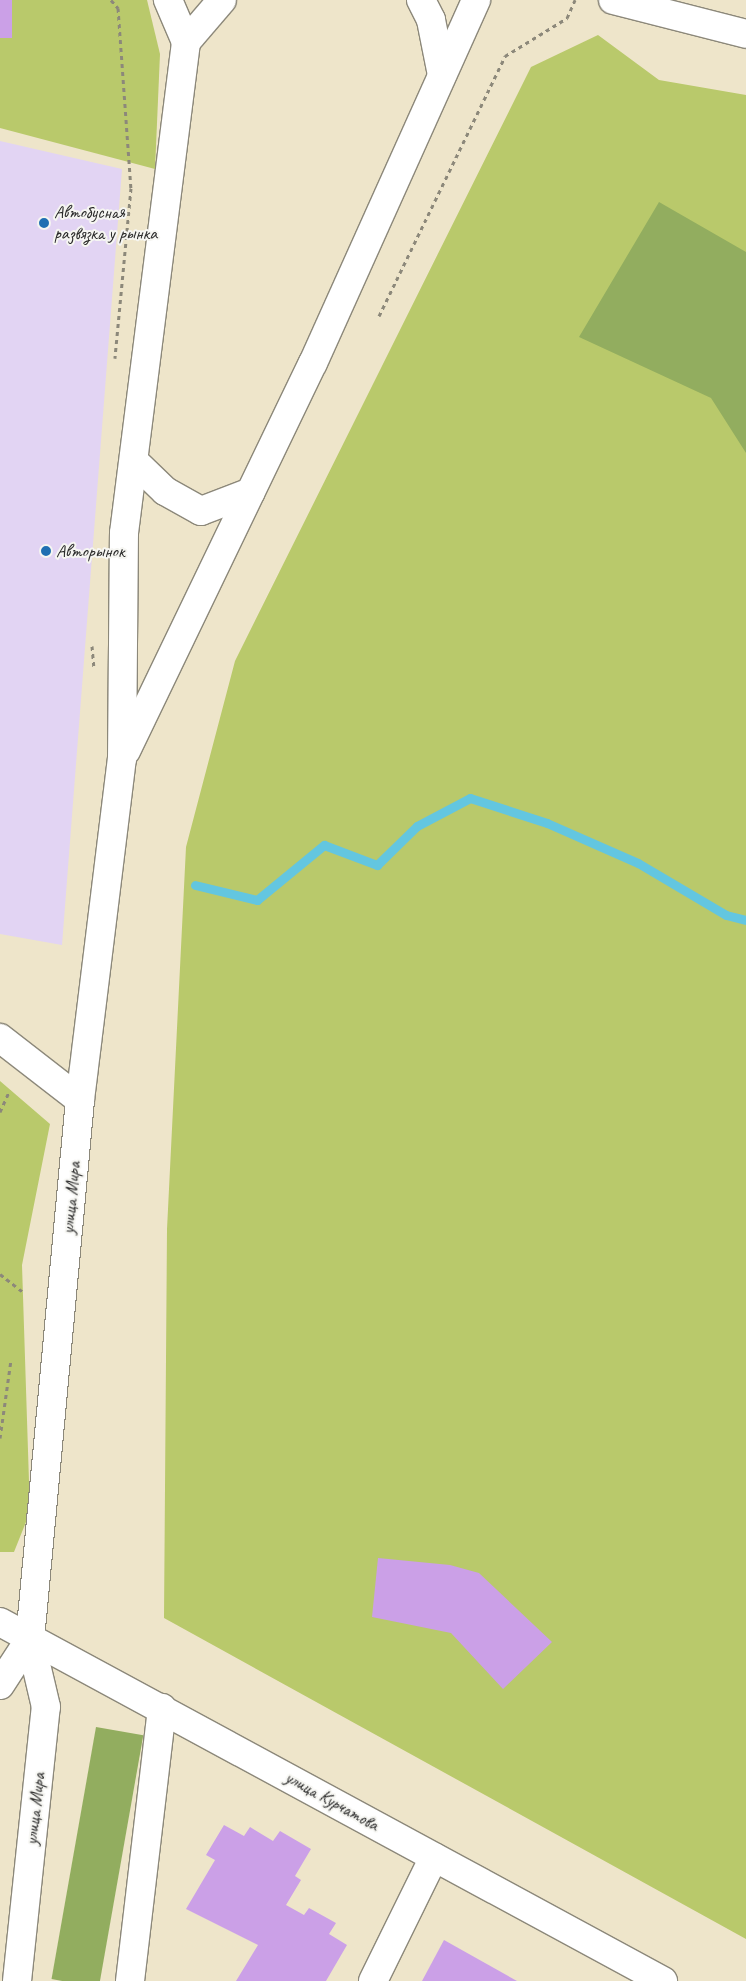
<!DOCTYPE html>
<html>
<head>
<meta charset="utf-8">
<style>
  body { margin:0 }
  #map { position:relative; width:746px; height:1981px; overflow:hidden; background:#eee5ca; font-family:Caveat,sans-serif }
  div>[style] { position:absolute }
  .built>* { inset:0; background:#e2d4f3 }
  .green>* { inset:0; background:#b9c96b }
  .forest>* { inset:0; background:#92ad5f; transform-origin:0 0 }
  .stream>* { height:9px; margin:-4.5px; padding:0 4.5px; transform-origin:4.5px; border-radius:4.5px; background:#63c6e0 }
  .building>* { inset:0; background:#cba0e7; transform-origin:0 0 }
  .path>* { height:3px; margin-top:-1.5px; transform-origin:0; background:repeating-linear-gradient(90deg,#8c887a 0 4px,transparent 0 8px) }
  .roads { filter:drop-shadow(1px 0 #8c887a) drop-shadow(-1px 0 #8c887a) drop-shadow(0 1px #8c887a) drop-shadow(0 -1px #8c887a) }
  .minor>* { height:28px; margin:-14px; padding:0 14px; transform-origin:14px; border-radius:14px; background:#fff }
  .major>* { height:28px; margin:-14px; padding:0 14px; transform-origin:14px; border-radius:14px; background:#fff }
  .dots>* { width:14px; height:14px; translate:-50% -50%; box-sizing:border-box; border:2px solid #f6f6f2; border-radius:50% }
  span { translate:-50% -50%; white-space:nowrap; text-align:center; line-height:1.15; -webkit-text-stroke:4px #f6f6f2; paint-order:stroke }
  .poi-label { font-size:18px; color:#2b2b2b }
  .left { translate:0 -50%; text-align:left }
  .street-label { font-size:18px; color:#2b2b2b }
</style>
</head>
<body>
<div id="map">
  <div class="built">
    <div style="clip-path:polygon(0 141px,122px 169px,62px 945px,0 934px)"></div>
  </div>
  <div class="green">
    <div style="clip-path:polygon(0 0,147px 0,160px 54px,155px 169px,0 128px)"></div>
    <div style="clip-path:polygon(598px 35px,659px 80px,746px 95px,746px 1939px,164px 1618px,167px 1229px,186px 847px,235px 661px,531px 67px)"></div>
    <div style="clip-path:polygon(0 1081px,50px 1124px,22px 1265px,30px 1512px,14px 1552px,0 1552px)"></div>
  </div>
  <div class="forest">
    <div style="clip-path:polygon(659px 202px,746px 252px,746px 453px,711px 398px,579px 337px)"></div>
    <div style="left:96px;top:1727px;width:48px;height:256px;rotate:10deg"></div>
  </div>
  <div class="stream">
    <div style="left:195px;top:885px;width:64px;rotate:13.6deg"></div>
    <div style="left:257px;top:900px;width:87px;rotate:-39.4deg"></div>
    <div style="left:324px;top:845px;width:57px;rotate:20.7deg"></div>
    <div style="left:377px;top:865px;width:56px;rotate:-44.3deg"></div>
    <div style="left:417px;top:826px;width:60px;rotate:-27.8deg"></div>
    <div style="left:470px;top:798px;width:81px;rotate:18deg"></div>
    <div style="left:547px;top:823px;width:99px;rotate:23.7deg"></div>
    <div style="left:638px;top:863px;width:102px;rotate:30.6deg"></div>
    <div style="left:726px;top:915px;width:21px;rotate:14deg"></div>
  </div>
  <div class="building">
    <div style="left:0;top:0;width:12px;height:38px"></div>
    <div style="clip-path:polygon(378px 1558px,450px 1565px,479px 1573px,552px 1642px,503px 1689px,451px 1633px,372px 1617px)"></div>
    <div style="clip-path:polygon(224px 1825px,244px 1836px,250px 1827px,273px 1841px,280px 1831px,311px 1849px,295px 1876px,301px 1880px,286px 1905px,304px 1915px,309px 1908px,336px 1923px,329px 1934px,347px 1945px,326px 1981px,236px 1981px,258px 1945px,186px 1909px,215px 1860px,206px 1855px)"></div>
    <div style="clip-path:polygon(444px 1940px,517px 1981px,422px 1981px)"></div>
  </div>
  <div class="path">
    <div style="left:111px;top:0;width:11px;rotate:49deg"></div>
    <div style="left:118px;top:8px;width:180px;rotate:85.9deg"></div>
    <div style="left:131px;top:188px;width:171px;rotate:95.4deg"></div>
    <div style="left:379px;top:316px;width:289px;rotate:-64.1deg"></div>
    <div style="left:505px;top:56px;width:73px;rotate:-31.5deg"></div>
    <div style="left:567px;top:18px;width:20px;rotate:-66deg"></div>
    <div style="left:92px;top:646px;width:23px;rotate:85deg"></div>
    <div style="left:0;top:1112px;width:24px;rotate:-66deg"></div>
    <div style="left:0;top:1274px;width:29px;rotate:38deg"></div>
    <div style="left:0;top:1438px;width:79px;rotate:-82deg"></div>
  </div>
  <div class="roads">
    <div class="minor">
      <div style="left:613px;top:0;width:137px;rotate:14.3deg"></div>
      <div style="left:0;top:1038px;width:101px;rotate:37.8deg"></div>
      <div style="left:0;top:1622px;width:754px;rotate:28.43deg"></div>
      <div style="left:130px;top:1981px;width:275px;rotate:-83.3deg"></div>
      <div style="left:373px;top:1981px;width:138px;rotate:-63.8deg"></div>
    </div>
    <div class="major">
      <div style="left:421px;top:0;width:22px;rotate:63deg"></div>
      <div style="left:431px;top:20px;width:56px;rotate:78.7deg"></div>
      <div style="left:186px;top:42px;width:55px;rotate:-49.4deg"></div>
      <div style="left:134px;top:461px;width:43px;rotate:44.1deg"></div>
      <div style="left:165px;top:491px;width:41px;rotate:29.1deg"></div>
      <div style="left:201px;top:511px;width:53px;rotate:-20.8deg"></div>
      <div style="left:126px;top:751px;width:431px;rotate:-64.3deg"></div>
      <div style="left:313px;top:363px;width:398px;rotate:-65.8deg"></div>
      <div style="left:0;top:1685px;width:55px;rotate:-56.9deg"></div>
      <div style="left:17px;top:1981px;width:276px;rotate:-84deg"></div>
      <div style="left:46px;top:1707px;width:70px;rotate:-103.2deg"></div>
      <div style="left:30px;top:1639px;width:541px;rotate:-84.7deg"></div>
      <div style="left:80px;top:1100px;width:344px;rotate:-83deg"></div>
      <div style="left:122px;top:759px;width:226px;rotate:-89.5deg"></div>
      <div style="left:124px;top:533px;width:495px;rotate:-82.8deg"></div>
      <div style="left:186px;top:42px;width:46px;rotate:-113.2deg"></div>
    </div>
  </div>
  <div class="dots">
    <div style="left:44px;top:223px;background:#1f6fb2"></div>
    <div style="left:46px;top:551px;background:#1f6fb2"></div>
  </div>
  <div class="poi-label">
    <span class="left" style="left:54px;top:223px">Автобусная<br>развязка у рынка</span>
    <span class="left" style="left:56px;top:551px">Авторынок</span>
  </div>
  <div class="street-label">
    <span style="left:71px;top:1198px;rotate:-85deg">улица Мира</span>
    <span style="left:332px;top:1801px;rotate:29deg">улица Курчатова</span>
    <span style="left:35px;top:1809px;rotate:-84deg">улица Мира</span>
  </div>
</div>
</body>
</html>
